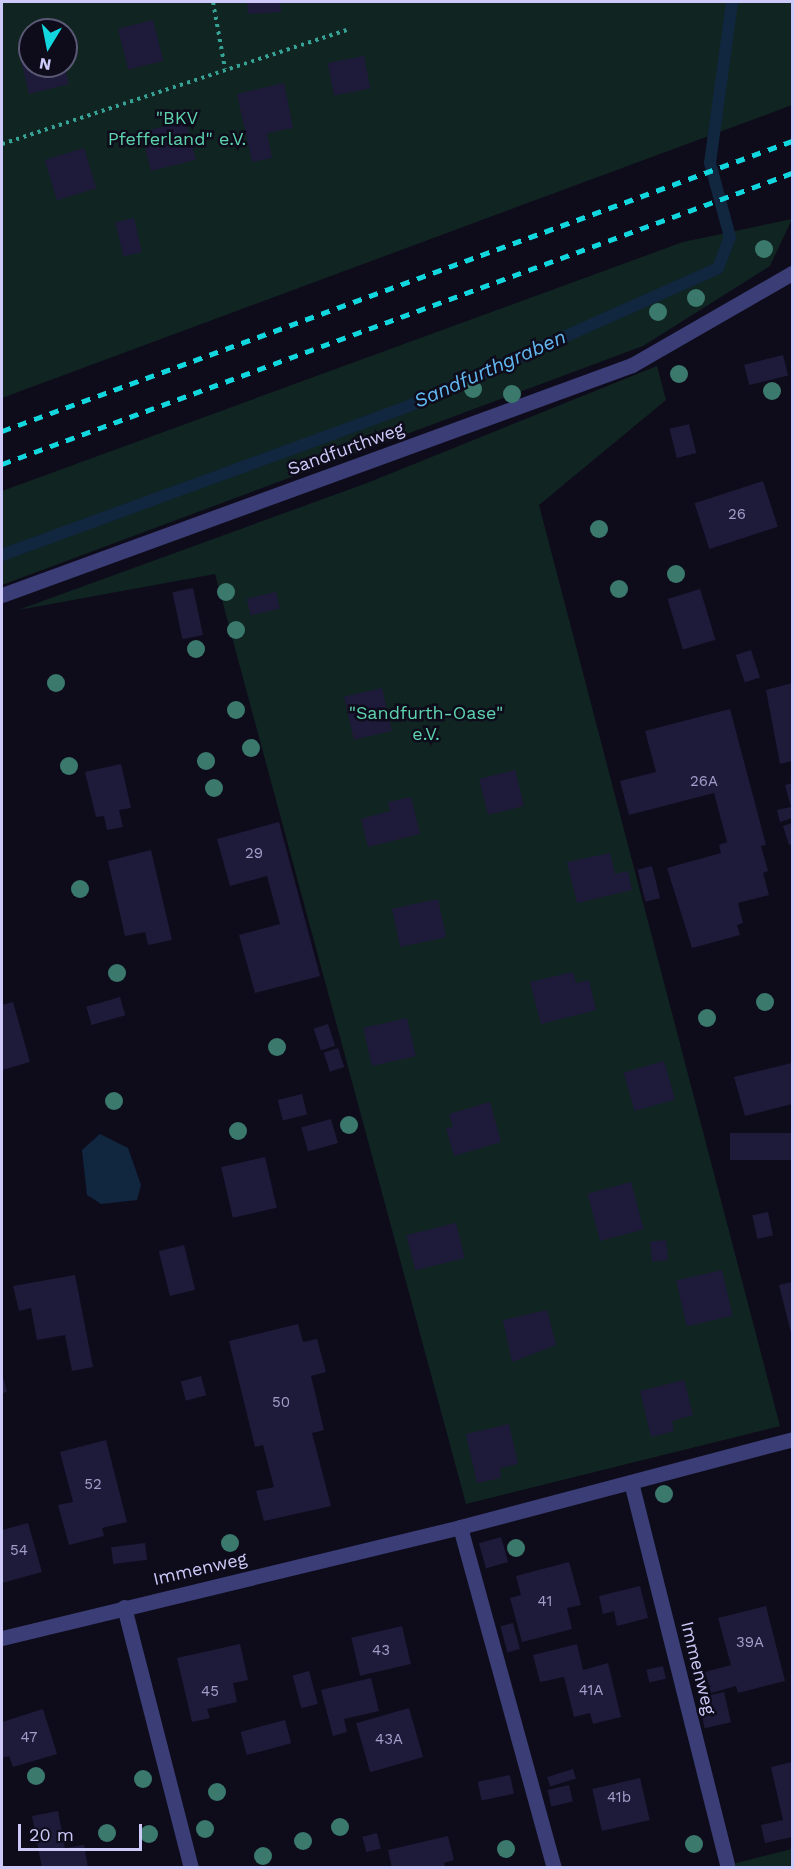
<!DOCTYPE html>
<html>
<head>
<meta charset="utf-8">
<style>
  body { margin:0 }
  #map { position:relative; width:794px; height:1869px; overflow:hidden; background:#0e0c1b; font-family:"Work Sans",sans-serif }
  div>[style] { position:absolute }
  .green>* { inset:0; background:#102422 }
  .water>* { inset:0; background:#11263f }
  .stream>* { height:12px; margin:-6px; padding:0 6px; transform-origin:6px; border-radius:6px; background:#11263f }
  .building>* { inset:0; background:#1e1a3a; transform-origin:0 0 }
  .path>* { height:4px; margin-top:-2px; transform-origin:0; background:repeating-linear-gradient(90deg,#36a295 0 3px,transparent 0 7.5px) }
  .lane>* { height:15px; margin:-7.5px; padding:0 7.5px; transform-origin:7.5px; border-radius:7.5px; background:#3b3d76 }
  .street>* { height:15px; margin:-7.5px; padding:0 7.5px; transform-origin:7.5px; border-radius:7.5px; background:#3b3d76 }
  .rail>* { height:4.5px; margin-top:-2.25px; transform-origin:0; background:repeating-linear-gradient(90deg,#13d7de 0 9px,transparent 0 17px) }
  .trees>* { width:18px; height:18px; margin:-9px; border-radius:50%; background:#3a796c }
  span { translate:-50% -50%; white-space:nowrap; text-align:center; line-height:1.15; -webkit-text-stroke:5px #0e0c1b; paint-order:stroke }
  .number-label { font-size:15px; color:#a19eca }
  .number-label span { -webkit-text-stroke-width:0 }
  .park-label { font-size:18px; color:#5ed3ae }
  .street-label { font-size:18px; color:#cdcafa }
  .water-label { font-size:20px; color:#62b8f1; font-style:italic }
  .frame { position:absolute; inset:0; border:3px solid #cdcafa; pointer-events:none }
  .north { position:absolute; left:18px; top:18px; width:60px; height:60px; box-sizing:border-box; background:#0e0c1b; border:2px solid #5a5874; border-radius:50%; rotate:190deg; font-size:16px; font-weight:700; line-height:24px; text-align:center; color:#cdcafa }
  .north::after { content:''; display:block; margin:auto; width:21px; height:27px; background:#13d7de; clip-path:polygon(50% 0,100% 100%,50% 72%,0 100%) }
  .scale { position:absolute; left:18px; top:1824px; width:124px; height:27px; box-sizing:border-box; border:3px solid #cdcafa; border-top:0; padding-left:8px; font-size:18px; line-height:21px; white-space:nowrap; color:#cdcafa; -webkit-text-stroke:4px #0e0c1b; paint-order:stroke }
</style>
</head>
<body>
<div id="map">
  <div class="green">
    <div style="clip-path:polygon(evenodd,2px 2px,792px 2px,792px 105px,2px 398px,2px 2px,30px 30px,66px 30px,66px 66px,30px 66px,30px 30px)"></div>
    <div style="clip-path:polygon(792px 219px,770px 266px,643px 346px,2px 585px,2px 491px,683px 242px)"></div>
    <div style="clip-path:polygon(657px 366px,666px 400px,539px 505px,780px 1426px,466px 1504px,215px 574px,18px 610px,367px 483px)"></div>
    <div style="clip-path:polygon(792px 1849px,792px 1867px,721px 1867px)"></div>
  </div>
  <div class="water">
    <div style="clip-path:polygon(100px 1134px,128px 1148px,141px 1185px,137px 1200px,101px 1204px,87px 1195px,82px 1150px)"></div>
  </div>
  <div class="stream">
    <div style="left:2px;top:555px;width:436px;rotate:-20.1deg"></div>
    <div style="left:411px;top:405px;width:336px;rotate:-24deg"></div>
    <div style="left:718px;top:268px;width:33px;rotate:-69deg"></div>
    <div style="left:730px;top:237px;width:77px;rotate:-105.1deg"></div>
    <div style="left:710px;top:163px;width:162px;rotate:-82.2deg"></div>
  </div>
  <div class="building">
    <div style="clip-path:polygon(247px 2px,280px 2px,281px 12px,248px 14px)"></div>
    <div style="left:153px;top:20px;width:42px;height:36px;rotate:76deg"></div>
    <div style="left:364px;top:56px;width:33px;height:37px;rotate:79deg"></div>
    <div style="clip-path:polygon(30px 57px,30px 66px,64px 66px,69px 84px,29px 94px,21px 60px)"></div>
    <div style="clip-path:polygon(284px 83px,293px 128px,267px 133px,272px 158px,252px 162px,237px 94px)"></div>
    <div style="left:186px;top:121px;width:40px;height:46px;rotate:76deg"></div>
    <div style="left:84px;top:148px;width:42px;height:41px;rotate:73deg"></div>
    <div style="left:134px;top:218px;width:35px;height:19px;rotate:77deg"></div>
    <div style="left:783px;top:355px;width:21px;height:40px;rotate:76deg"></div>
    <div style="left:689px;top:424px;width:30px;height:20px;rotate:76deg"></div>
    <div style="left:763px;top:481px;width:48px;height:72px;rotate:72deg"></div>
    <div style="left:193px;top:588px;width:48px;height:21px;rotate:78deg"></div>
    <div style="left:700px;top:589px;width:53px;height:34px;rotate:73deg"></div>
    <div style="left:276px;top:592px;width:17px;height:30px;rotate:77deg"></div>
    <div style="left:751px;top:650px;width:29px;height:16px;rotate:72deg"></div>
    <div style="clip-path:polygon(792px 683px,792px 761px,780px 764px,766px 690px)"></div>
    <div style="left:382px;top:688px;width:44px;height:39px;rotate:77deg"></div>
    <div style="clip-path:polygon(730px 709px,766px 845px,761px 846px,768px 871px,763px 873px,769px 895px,738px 903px,743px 923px,737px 925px,740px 935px,692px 948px,667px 868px,721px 853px,719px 845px,727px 842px,714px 793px,629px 815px,620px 781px,656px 772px,645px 731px)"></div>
    <div style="clip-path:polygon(121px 764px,131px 808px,119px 810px,123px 827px,107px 830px,104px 816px,96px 817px,85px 772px)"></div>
    <div style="left:515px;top:770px;width:37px;height:37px;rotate:76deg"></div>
    <div style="clip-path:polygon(792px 783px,792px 818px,780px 822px,777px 810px,791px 807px,785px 785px)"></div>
    <div style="clip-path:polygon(411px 797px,420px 834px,368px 847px,361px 819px,390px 811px,388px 802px)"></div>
    <div style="clip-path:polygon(279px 822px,320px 976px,255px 993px,239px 935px,280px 924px,267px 876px,230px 886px,217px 839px)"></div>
    <div style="clip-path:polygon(792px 823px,792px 844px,789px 845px,783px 826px)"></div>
    <div style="clip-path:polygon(151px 850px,172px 940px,148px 945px,145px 932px,125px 936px,108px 861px)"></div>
    <div style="clip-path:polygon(610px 853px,615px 874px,628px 871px,632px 890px,577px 903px,567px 862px)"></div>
    <div style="left:652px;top:866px;width:33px;height:15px;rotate:76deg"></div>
    <div style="left:438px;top:899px;width:39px;height:47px;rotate:78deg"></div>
    <div style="clip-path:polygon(573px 972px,576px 983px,589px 980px,596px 1010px,541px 1024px,530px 982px)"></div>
    <div style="left:120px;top:997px;width:19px;height:35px;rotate:74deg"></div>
    <div style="clip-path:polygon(13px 1002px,30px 1062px,2px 1070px,2px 1005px)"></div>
    <div style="left:407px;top:1018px;width:39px;height:45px;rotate:77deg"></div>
    <div style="left:328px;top:1024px;width:23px;height:15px;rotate:72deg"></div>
    <div style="left:338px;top:1048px;width:20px;height:15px;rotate:72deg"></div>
    <div style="left:664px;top:1061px;width:40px;height:42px;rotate:74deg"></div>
    <div style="clip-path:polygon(792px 1063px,792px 1104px,745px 1116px,734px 1077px)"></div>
    <div style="left:302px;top:1094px;width:21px;height:25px;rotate:76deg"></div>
    <div style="clip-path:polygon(490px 1102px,501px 1142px,454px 1156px,446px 1128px,453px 1127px,449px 1114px)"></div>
    <div style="left:331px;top:1119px;width:25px;height:31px;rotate:74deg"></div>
    <div style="left:792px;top:1133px;width:27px;height:62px;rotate:90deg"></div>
    <div style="left:265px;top:1157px;width:52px;height:45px;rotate:77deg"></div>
    <div style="left:631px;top:1182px;width:49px;height:45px;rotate:75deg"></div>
    <div style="left:768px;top:1212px;width:24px;height:16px;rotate:78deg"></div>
    <div style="left:456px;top:1223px;width:36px;height:51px;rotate:76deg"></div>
    <div style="left:666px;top:1240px;width:20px;height:16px;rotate:84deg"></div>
    <div style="left:184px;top:1245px;width:46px;height:26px;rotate:76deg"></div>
    <div style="left:722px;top:1270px;width:47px;height:47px;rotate:77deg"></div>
    <div style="clip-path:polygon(75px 1275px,93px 1367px,72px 1371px,65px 1335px,37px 1340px,31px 1308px,19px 1311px,13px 1286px)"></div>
    <div style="clip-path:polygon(792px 1282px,792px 1337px,779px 1285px)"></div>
    <div style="clip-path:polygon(547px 1310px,556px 1345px,512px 1362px,503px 1320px)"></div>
    <div style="clip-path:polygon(298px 1324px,303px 1342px,317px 1339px,326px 1372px,311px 1376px,324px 1430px,312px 1433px,331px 1506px,264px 1521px,256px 1491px,274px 1487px,263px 1445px,255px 1447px,229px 1341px)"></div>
    <div style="clip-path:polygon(2px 1373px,7px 1392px,2px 1393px)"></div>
    <div style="left:201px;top:1376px;width:20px;height:21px;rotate:75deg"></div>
    <div style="clip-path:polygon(684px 1380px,693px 1415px,672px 1421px,674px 1431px,651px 1437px,640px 1391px)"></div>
    <div style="clip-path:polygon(509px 1424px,518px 1464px,500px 1468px,501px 1478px,477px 1483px,466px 1434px)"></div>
    <div style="clip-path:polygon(106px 1440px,127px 1522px,102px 1528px,104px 1536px,69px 1545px,58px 1505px,73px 1502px,60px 1452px)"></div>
    <div style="clip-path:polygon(28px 1523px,42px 1572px,2px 1583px,2px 1530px)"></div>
    <div style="left:501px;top:1537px;width:26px;height:23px;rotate:74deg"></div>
    <div style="left:145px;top:1543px;width:17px;height:34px;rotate:83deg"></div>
    <div style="clip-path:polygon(569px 1562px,581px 1605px,567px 1608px,572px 1629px,522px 1642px,510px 1598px,521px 1595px,516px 1576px)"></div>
    <div style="clip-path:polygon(640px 1586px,648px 1618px,617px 1626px,614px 1611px,603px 1614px,599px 1596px)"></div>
    <div style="clip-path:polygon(766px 1606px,785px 1681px,738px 1693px,736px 1686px,711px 1693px,705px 1672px,731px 1665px,718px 1618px)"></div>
    <div style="left:513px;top:1623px;width:27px;height:13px;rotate:75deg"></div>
    <div style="left:402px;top:1626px;width:39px;height:52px;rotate:77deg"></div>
    <div style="clip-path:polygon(240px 1644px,248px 1680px,233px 1683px,237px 1702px,207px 1709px,210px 1718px,192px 1722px,177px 1658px)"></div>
    <div style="clip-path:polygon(577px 1644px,583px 1670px,608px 1663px,621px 1717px,593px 1724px,590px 1713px,574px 1717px,564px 1677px,540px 1682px,533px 1655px)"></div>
    <div style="left:663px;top:1666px;width:13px;height:17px;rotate:77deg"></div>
    <div style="left:309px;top:1671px;width:34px;height:17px;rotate:75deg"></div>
    <div style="clip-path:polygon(371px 1678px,379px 1711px,344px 1719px,347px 1732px,333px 1736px,321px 1690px)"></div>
    <div style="left:724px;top:1692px;width:31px;height:27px;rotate:77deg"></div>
    <div style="left:409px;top:1708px;width:51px;height:55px;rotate:74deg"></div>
    <div style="clip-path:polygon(43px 1709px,57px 1754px,13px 1767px,9px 1756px,2px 1758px,2px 1722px)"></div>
    <div style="left:285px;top:1720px;width:24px;height:46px;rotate:75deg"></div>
    <div style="clip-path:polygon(792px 1762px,792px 1837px,765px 1843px,761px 1825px,783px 1820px,771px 1767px)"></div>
    <div style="left:573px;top:1769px;width:10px;height:27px;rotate:73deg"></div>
    <div style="left:510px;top:1775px;width:19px;height:33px;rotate:78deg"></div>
    <div style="left:640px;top:1778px;width:43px;height:49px;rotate:77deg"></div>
    <div style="left:569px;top:1785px;width:17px;height:22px;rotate:77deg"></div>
    <div style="clip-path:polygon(58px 1811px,65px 1848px,84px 1845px,88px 1868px,42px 1868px,32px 1816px)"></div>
    <div style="left:377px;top:1833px;width:16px;height:15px;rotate:76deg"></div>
    <div style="clip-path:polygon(448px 1836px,454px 1860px,444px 1863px,445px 1868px,392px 1868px,388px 1850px)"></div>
  </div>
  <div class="path">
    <div style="left:213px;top:2px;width:68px;rotate:79.8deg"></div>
    <div style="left:2px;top:144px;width:367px;rotate:-18.3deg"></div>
  </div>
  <div class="lane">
    <div style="left:631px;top:1482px;width:394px;rotate:75.9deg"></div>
    <div style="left:460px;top:1527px;width:354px;rotate:74.6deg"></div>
    <div style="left:124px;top:1607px;width:269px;rotate:75.6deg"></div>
  </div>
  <div class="street">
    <div style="left:2px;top:595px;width:671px;rotate:-20.06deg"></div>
    <div style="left:632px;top:365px;width:185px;rotate:-29.9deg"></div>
    <div style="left:2px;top:1638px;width:471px;rotate:-13.6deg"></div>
    <div style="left:460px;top:1527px;width:343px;rotate:-14.8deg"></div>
  </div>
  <div class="rail">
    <div style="left:2px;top:431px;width:842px;rotate:-20.16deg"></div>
    <div style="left:2px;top:464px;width:842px;rotate:-20.22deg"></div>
  </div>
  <div class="trees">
    <div style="left:764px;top:249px"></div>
    <div style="left:696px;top:298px"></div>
    <div style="left:658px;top:312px"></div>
    <div style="left:679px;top:374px"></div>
    <div style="left:473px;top:389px"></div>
    <div style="left:772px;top:391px"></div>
    <div style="left:512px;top:394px"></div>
    <div style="left:599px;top:529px"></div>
    <div style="left:676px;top:574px"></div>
    <div style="left:619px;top:589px"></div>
    <div style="left:226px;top:592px"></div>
    <div style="left:236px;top:630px"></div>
    <div style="left:196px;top:649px"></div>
    <div style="left:56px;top:683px"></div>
    <div style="left:236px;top:710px"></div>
    <div style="left:251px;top:748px"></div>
    <div style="left:206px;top:761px"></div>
    <div style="left:69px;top:766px"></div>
    <div style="left:214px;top:788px"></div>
    <div style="left:80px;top:889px"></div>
    <div style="left:117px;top:973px"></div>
    <div style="left:765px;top:1002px"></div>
    <div style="left:707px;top:1018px"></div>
    <div style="left:277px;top:1047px"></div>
    <div style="left:114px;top:1101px"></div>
    <div style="left:349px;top:1125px"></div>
    <div style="left:238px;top:1131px"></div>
    <div style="left:664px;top:1494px"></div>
    <div style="left:230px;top:1543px"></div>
    <div style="left:516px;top:1548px"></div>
    <div style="left:36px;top:1776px"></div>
    <div style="left:143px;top:1779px"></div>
    <div style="left:217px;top:1792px"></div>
    <div style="left:340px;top:1827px"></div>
    <div style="left:205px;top:1829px"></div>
    <div style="left:107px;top:1833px"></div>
    <div style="left:149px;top:1834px"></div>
    <div style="left:303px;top:1841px"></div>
    <div style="left:694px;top:1844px"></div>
    <div style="left:506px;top:1849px"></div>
    <div style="left:263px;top:1856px"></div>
  </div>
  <div class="number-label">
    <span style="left:737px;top:515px">26</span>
    <span style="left:704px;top:782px">26A</span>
    <span style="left:254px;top:854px">29</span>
    <span style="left:281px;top:1403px">50</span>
    <span style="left:93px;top:1485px">52</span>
    <span style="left:19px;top:1551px">54</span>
    <span style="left:545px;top:1602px">41</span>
    <span style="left:750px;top:1643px">39A</span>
    <span style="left:381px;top:1651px">43</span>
    <span style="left:591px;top:1691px">41A</span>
    <span style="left:210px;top:1692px">45</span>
    <span style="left:29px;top:1738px">47</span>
    <span style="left:389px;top:1740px">43A</span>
    <span style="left:619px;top:1798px">41b</span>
  </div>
  <div class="park-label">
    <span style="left:177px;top:129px">"BKV<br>Pfefferland" e.V.</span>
    <span style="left:426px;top:724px">"Sandfurth-Oase"<br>e.V.</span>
  </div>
  <div class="street-label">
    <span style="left:346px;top:449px;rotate:-20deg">Sandfurthweg</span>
    <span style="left:200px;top:1569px;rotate:-13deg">Immenweg</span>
    <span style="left:698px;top:1668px;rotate:76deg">Immenweg</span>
  </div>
  <div class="water-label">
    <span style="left:490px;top:369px;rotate:-24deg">Sandfurthgraben</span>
  </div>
  <div class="frame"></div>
  <div class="north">N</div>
  <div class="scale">20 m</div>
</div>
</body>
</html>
